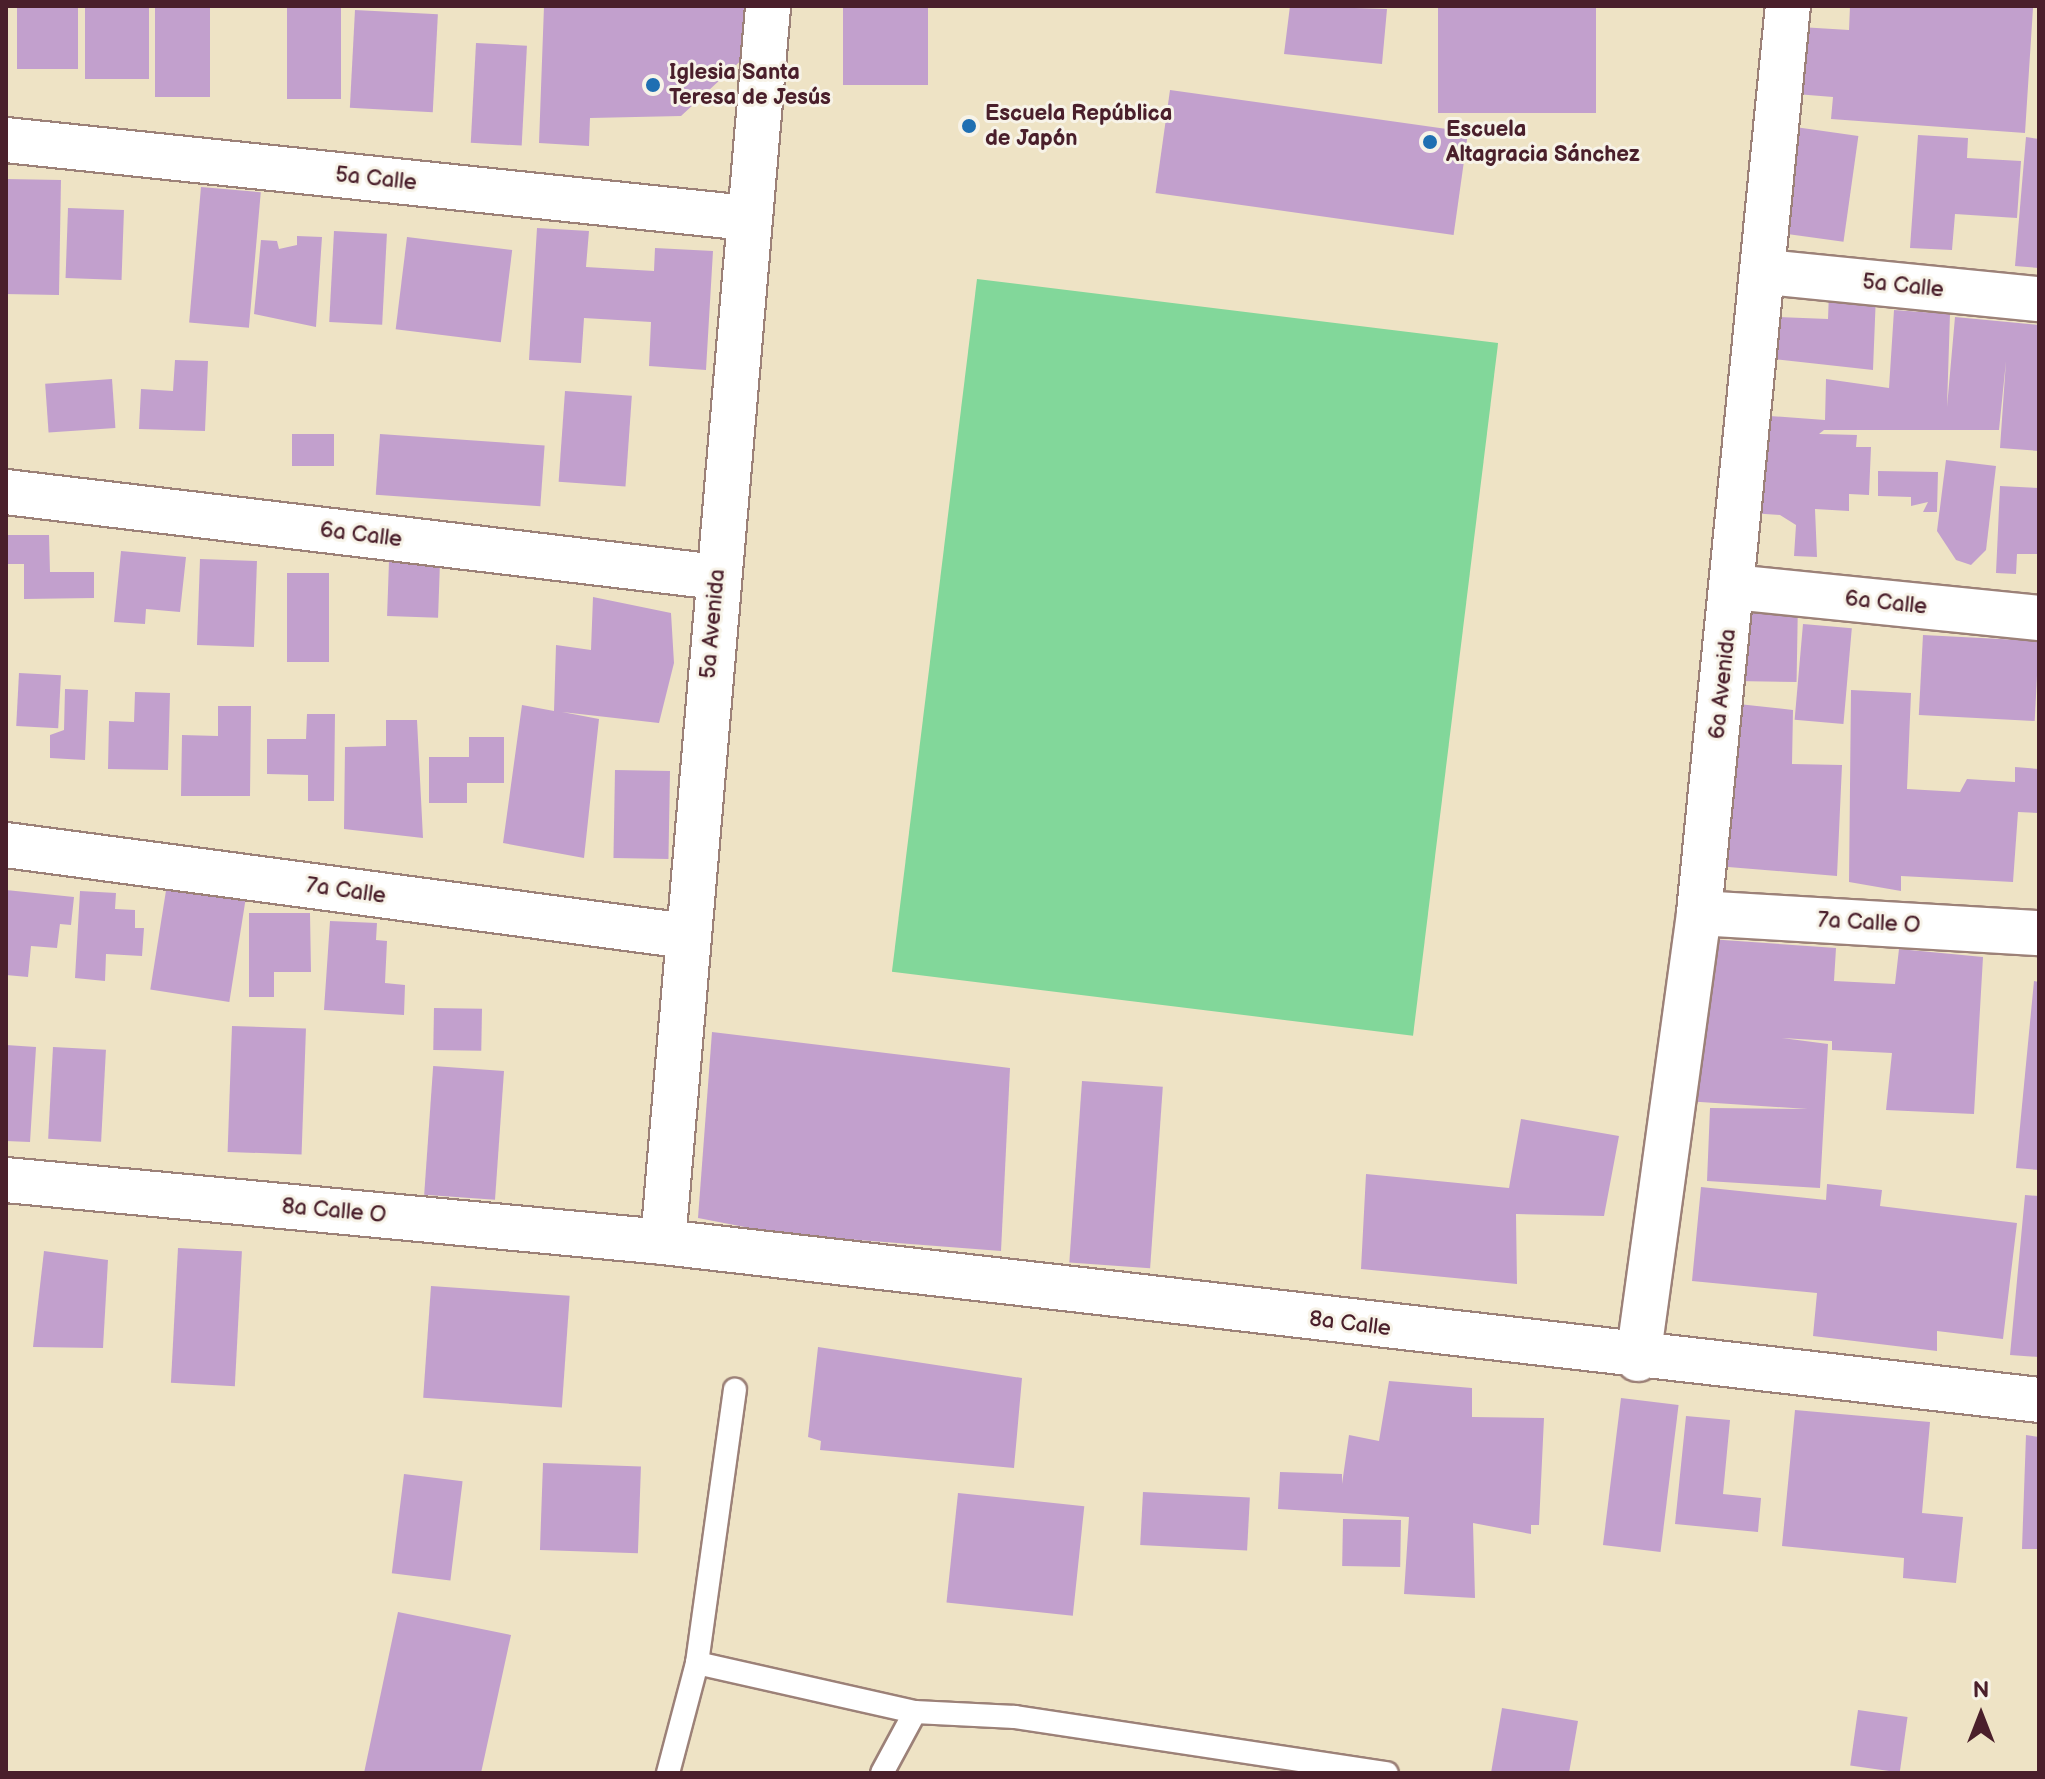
<!DOCTYPE html>
<html>
<head>
<meta charset="utf-8">
<style>
  body { margin:0 }
  #map { position:relative; width:2045px; height:1779px; overflow:hidden; background:#eee3c5; font-family:"Balsamiq Sans",sans-serif }
  div>[style] { position:absolute }
  .green>* { inset:0; background:#82d79a; transform-origin:0 0 }
  .building>* { inset:0; background:#c2a0cd; transform-origin:0 0 }
  .roads { filter:drop-shadow(2px 0 #9c8178) drop-shadow(-2px 0 #9c8178) drop-shadow(0 2px #9c8178) drop-shadow(0 -2px #9c8178) }
  .service>* { height:22px; margin:-11px; padding:0 11px; transform-origin:11px; border-radius:11px; background:#fff }
  .minor>* { height:44px; margin:-22px; padding:0 22px; transform-origin:22px; border-radius:22px; background:#fff }
  .dots>* { width:22px; height:22px; translate:-50% -50%; box-sizing:border-box; border:4px solid #f7f3e8; border-radius:50% }
  span { translate:-50% -50%; white-space:nowrap; text-align:center; line-height:1.15; -webkit-text-stroke:6px #f7f3e8; paint-order:stroke }
  .poi-label { font-size:22px; color:#4a1f2b; font-weight:700 }
  .left { translate:0 -50%; text-align:left }
  .street-label { font-size:22px; color:#4a1f2b }
  .frame { position:absolute; inset:0; border:8px solid #4a1f2b; pointer-events:none }
  .north { position:absolute; left:1941px; top:1675px; width:80px; height:80px; -webkit-text-stroke:6px #f7f3e8; paint-order:stroke; rotate:0deg; font-size:22px; font-weight:700; line-height:32px; text-align:center; color:#4a1f2b }
  .north::after { content:''; display:block; margin:auto; width:28px; height:36px; background:#4a1f2b; clip-path:polygon(50% 0,100% 100%,50% 72%,0 100%) }
</style>
</head>
<body>
<div id="map">
  <div class="green">
    <div style="left:977px;top:279px;width:525px;height:698px;rotate:7deg"></div>
  </div>
  <div class="building">
    <div style="left:17px;top:6px;width:61px;height:63px"></div>
    <div style="left:85px;top:6px;width:64px;height:73px"></div>
    <div style="left:155px;top:6px;width:55px;height:91px"></div>
    <div style="left:287px;top:6px;width:54px;height:93px"></div>
    <div style="clip-path:polygon(544px 6px,752px 6px,748px 54px,681px 116px,590px 118px,589px 146px,539px 143px)"></div>
    <div style="left:843px;top:6px;width:85px;height:79px"></div>
    <div style="clip-path:polygon(1290px 6px,1387px 9px,1382px 64px,1284px 54px)"></div>
    <div style="left:1438px;top:6px;width:158px;height:107px"></div>
    <div style="clip-path:polygon(1850px 6px,2033px 8px,2025px 133px,1831px 119px,1833px 97px,1796px 94px,1800px 27px,1849px 30px)"></div>
    <div style="left:355px;top:10px;width:83px;height:98px;rotate:3deg"></div>
    <div style="left:476px;top:43px;width:51px;height:100px;rotate:3deg"></div>
    <div style="left:1170px;top:90px;width:301px;height:104px;rotate:8deg"></div>
    <div style="left:1795px;top:127px;width:64px;height:107px;rotate:8deg"></div>
    <div style="clip-path:polygon(1918px 135px,1968px 138px,1967px 158px,2021px 161px,2017px 218px,1955px 214px,1952px 250px,1910px 248px)"></div>
    <div style="clip-path:polygon(2026px 137px,2039px 139px,2039px 268px,2015px 266px)"></div>
    <div style="left:6px;top:179px;width:55px;height:115px;rotate:1deg"></div>
    <div style="left:201px;top:187px;width:60px;height:136px;rotate:5deg"></div>
    <div style="left:68px;top:208px;width:56px;height:70px;rotate:2deg"></div>
    <div style="clip-path:polygon(537px 228px,589px 231px,586px 267px,654px 271px,655px 248px,713px 251px,706px 370px,649px 366px,651px 322px,584px 318px,581px 363px,529px 360px)"></div>
    <div style="left:334px;top:231px;width:53px;height:91px;rotate:3deg"></div>
    <div style="clip-path:polygon(297px 236px,322px 237px,316px 327px,254px 314px,261px 240px,277px 241px,279px 249px,297px 245px)"></div>
    <div style="left:407px;top:237px;width:106px;height:93px;rotate:7deg"></div>
    <div style="clip-path:polygon(1829px 292px,1876px 294px,1873px 370px,1773px 359px,1775px 317px,1828px 319px)"></div>
    <div style="clip-path:polygon(1894px 310px,1950px 314px,1947px 407px,1955px 317px,2039px 325px,2039px 451px,2000px 448px,2006px 361px,1999px 430px,1824px 430px,1819px 434px,1857px 435px,1856px 447px,1871px 447px,1869px 495px,1849px 494px,1849px 511px,1815px 509px,1817px 557px,1794px 556px,1796px 525px,1780px 515px,1750px 513px,1756px 415px,1825px 420px,1826px 379px,1889px 388px)"></div>
    <div style="clip-path:polygon(175px 360px,208px 361px,205px 431px,139px 429px,141px 389px,173px 391px)"></div>
    <div style="left:112px;top:379px;width:49px;height:67px;rotate:86deg"></div>
    <div style="left:565px;top:391px;width:67px;height:91px;rotate:4deg"></div>
    <div style="left:334px;top:434px;width:32px;height:42px;rotate:90deg"></div>
    <div style="left:380px;top:434px;width:165px;height:61px;rotate:4deg"></div>
    <div style="clip-path:polygon(1946px 460px,1996px 466px,1986px 550px,1971px 565px,1956px 560px,1937px 531px)"></div>
    <div style="clip-path:polygon(1878px 471px,1938px 472px,1937px 512px,1923px 512px,1928px 502px,1911px 506px,1911px 497px,1878px 496px)"></div>
    <div style="clip-path:polygon(2000px 486px,2039px 488px,2039px 554px,2017px 554px,2016px 574px,1996px 573px)"></div>
    <div style="clip-path:polygon(6px 535px,49px 535px,50px 572px,94px 572px,94px 598px,24px 599px,24px 564px,6px 564px)"></div>
    <div style="clip-path:polygon(121px 551px,186px 557px,180px 612px,146px 609px,145px 624px,114px 622px)"></div>
    <div style="left:200px;top:559px;width:57px;height:86px;rotate:2deg"></div>
    <div style="left:389px;top:561px;width:51px;height:55px;rotate:2deg"></div>
    <div style="left:287px;top:573px;width:42px;height:89px"></div>
    <div style="clip-path:polygon(593px 597px,671px 613px,674px 663px,659px 723px,562px 712px,599px 719px,584px 858px,503px 843px,522px 705px,554px 711px,556px 645px,591px 650px)"></div>
    <div style="left:1736px;top:599px;width:62px;height:82px;rotate:1deg"></div>
    <div style="left:1803px;top:624px;width:49px;height:96px;rotate:5deg"></div>
    <div style="left:1923px;top:635px;width:116px;height:80px;rotate:3deg"></div>
    <div style="left:19px;top:673px;width:42px;height:53px;rotate:3deg"></div>
    <div style="clip-path:polygon(65px 689px,88px 690px,85px 760px,50px 758px,50px 735px,64px 730px)"></div>
    <div style="clip-path:polygon(1851px 690px,1911px 693px,1907px 789px,1960px 792px,1967px 779px,2015px 782px,2015px 767px,2039px 769px,2039px 813px,2018px 812px,2013px 882px,1901px 876px,1901px 891px,1849px 882px)"></div>
    <div style="clip-path:polygon(135px 692px,170px 693px,168px 770px,108px 769px,109px 721px,134px 722px)"></div>
    <div style="clip-path:polygon(1729px 703px,1793px 710px,1792px 764px,1842px 765px,1837px 876px,1704px 865px)"></div>
    <div style="clip-path:polygon(218px 706px,251px 706px,250px 796px,181px 796px,182px 735px,218px 736px)"></div>
    <div style="clip-path:polygon(307px 714px,335px 714px,334px 801px,308px 801px,308px 775px,267px 774px,267px 739px,306px 739px)"></div>
    <div style="clip-path:polygon(386px 720px,417px 720px,423px 838px,344px 829px,345px 747px,386px 746px)"></div>
    <div style="clip-path:polygon(469px 737px,504px 737px,504px 783px,467px 783px,467px 803px,429px 803px,429px 757px,469px 757px)"></div>
    <div style="left:615px;top:770px;width:55px;height:88px;rotate:1deg"></div>
    <div style="left:168px;top:878px;width:80px;height:113px;rotate:9deg"></div>
    <div style="clip-path:polygon(6px 890px,74px 897px,71px 925px,60px 924px,57px 948px,31px 946px,28px 977px,6px 975px)"></div>
    <div style="clip-path:polygon(80px 891px,116px 893px,115px 909px,135px 910px,135px 928px,144px 928px,142px 956px,106px 954px,105px 981px,75px 978px)"></div>
    <div style="clip-path:polygon(249px 913px,310px 913px,311px 972px,274px 972px,274px 997px,249px 997px)"></div>
    <div style="clip-path:polygon(330px 921px,377px 923px,376px 940px,387px 941px,385px 983px,405px 985px,404px 1015px,324px 1010px)"></div>
    <div style="clip-path:polygon(1695px 938px,1836px 948px,1834px 981px,1895px 984px,1899px 949px,1983px 957px,1974px 1114px,1886px 1110px,1892px 1053px,1832px 1050px,1832px 1041px,1782px 1038px,1828px 1044px,1820px 1188px,1707px 1181px,1710px 1108px,1808px 1109px,1685px 1101px)"></div>
    <div style="clip-path:polygon(2034px 981px,2039px 982px,2039px 1170px,2016px 1168px)"></div>
    <div style="left:434px;top:1008px;width:48px;height:42px;rotate:1deg"></div>
    <div style="left:232px;top:1026px;width:74px;height:126px;rotate:2deg"></div>
    <div style="clip-path:polygon(712px 1032px,1010px 1068px,1001px 1251px,781px 1234px,698px 1218px)"></div>
    <div style="clip-path:polygon(6px 1045px,36px 1047px,30px 1142px,6px 1141px)"></div>
    <div style="left:53px;top:1047px;width:53px;height:92px;rotate:3deg"></div>
    <div style="left:504px;top:1071px;width:129px;height:71px;rotate:94deg"></div>
    <div style="left:1082px;top:1081px;width:81px;height:182px;rotate:4deg"></div>
    <div style="clip-path:polygon(1521px 1119px,1619px 1136px,1604px 1216px,1516px 1214px,1517px 1284px,1361px 1269px,1366px 1174px,1509px 1188px)"></div>
    <div style="clip-path:polygon(1827px 1184px,1882px 1190px,1880px 1206px,2017px 1223px,2003px 1339px,1937px 1331px,1937px 1351px,1813px 1336px,1817px 1293px,1692px 1281px,1701px 1187px,1826px 1200px)"></div>
    <div style="clip-path:polygon(2025px 1195px,2039px 1196px,2039px 1357px,2010px 1355px)"></div>
    <div style="left:178px;top:1248px;width:64px;height:135px;rotate:3deg"></div>
    <div style="clip-path:polygon(44px 1251px,108px 1260px,103px 1348px,33px 1347px)"></div>
    <div style="left:431px;top:1286px;width:139px;height:112px;rotate:4deg"></div>
    <div style="clip-path:polygon(818px 1347px,1022px 1378px,1014px 1468px,820px 1450px,821px 1441px,808px 1437px)"></div>
    <div style="clip-path:polygon(1389px 1381px,1472px 1388px,1472px 1417px,1544px 1418px,1539px 1525px,1531px 1525px,1531px 1534px,1473px 1523px,1475px 1598px,1404px 1594px,1409px 1517px,1278px 1509px,1280px 1472px,1342px 1474px,1342px 1484px,1349px 1435px,1379px 1441px)"></div>
    <div style="left:1621px;top:1398px;width:58px;height:148px;rotate:7deg"></div>
    <div style="clip-path:polygon(1795px 1410px,1930px 1422px,1922px 1513px,1963px 1517px,1956px 1583px,1903px 1578px,1904px 1558px,1782px 1546px)"></div>
    <div style="clip-path:polygon(1686px 1416px,1730px 1420px,1723px 1494px,1761px 1498px,1758px 1532px,1675px 1524px)"></div>
    <div style="clip-path:polygon(2026px 1435px,2039px 1437px,2039px 1549px,2022px 1549px)"></div>
    <div style="left:543px;top:1463px;width:98px;height:87px;rotate:2deg"></div>
    <div style="left:404px;top:1474px;width:59px;height:100px;rotate:7deg"></div>
    <div style="left:1143px;top:1492px;width:107px;height:53px;rotate:3deg"></div>
    <div style="left:958px;top:1493px;width:127px;height:110px;rotate:6deg"></div>
    <div style="left:1343px;top:1519px;width:58px;height:47px;rotate:1deg"></div>
    <div style="clip-path:polygon(398px 1612px,511px 1635px,481px 1773px,364px 1773px)"></div>
    <div style="clip-path:polygon(1502px 1708px,1578px 1721px,1569px 1773px,1491px 1773px)"></div>
    <div style="left:1858px;top:1710px;width:50px;height:56px;rotate:8deg"></div>
  </div>
  <div class="roads">
    <div class="service">
      <div style="left:697px;top:1663px;width:276px;rotate:-82.1deg"></div>
      <div style="left:668px;top:1773px;width:114px;rotate:-75.2deg"></div>
      <div style="left:697px;top:1663px;width:223px;rotate:12.7deg"></div>
      <div style="left:882px;top:1773px;width:69px;rotate:-61.6deg"></div>
      <div style="left:915px;top:1712px;width:100px;rotate:2.9deg"></div>
      <div style="left:1015px;top:1717px;width:376px;rotate:8.6deg"></div>
    </div>
    <div class="minor">
      <div style="left:6px;top:140px;width:745px;rotate:6.01deg"></div>
      <div style="left:1767px;top:272px;width:273px;rotate:5.7deg"></div>
      <div style="left:6px;top:492px;width:716px;rotate:6.82deg"></div>
      <div style="left:1734px;top:587px;width:307px;rotate:5.8deg"></div>
      <div style="left:6px;top:845px;width:686px;rotate:7.62deg"></div>
      <div style="left:1699px;top:913px;width:341px;rotate:3.4deg"></div>
      <div style="left:6px;top:1180px;width:660px;rotate:5.39deg"></div>
      <div style="left:663px;top:1242px;width:1385px;rotate:6.55deg"></div>
      <div style="left:663px;top:1242px;width:1240px;rotate:-85.14deg"></div>
      <div style="left:1638px;top:1359px;width:450px;rotate:-82.2deg"></div>
      <div style="left:1699px;top:913px;width:911px;rotate:-84.4deg"></div>
    </div>
  </div>
  <div class="dots">
    <div style="left:653px;top:85px;background:#1f6fb2"></div>
    <div style="left:969px;top:126px;background:#1f6fb2"></div>
    <div style="left:1430px;top:142px;background:#1f6fb2"></div>
  </div>
  <div class="poi-label">
    <span class="left" style="left:669px;top:85px">Iglesia Santa<br>Teresa de Jesús</span>
    <span class="left" style="left:985px;top:126px">Escuela República<br>de Japón</span>
    <span class="left" style="left:1446px;top:142px">Escuela<br>Altagracia Sánchez</span>
  </div>
  <div class="street-label">
    <span style="left:376px;top:179px;rotate:6deg">5a Calle</span>
    <span style="left:1903px;top:286px;rotate:6deg">5a Calle</span>
    <span style="left:361px;top:535px;rotate:7deg">6a Calle</span>
    <span style="left:1886px;top:603px;rotate:6deg">6a Calle</span>
    <span style="left:713px;top:624px;rotate:-85deg">5a Avenida</span>
    <span style="left:1723px;top:684px;rotate:-84deg">6a Avenida</span>
    <span style="left:346px;top:891px;rotate:8deg">7a Calle</span>
    <span style="left:1869px;top:923px;rotate:3deg">7a Calle O</span>
    <span style="left:334px;top:1211px;rotate:5deg">8a Calle O</span>
    <span style="left:1350px;top:1324px;rotate:7deg">8a Calle</span>
  </div>
  <div class="frame"></div>
  <div class="north">N</div>
</div>
</body>
</html>
